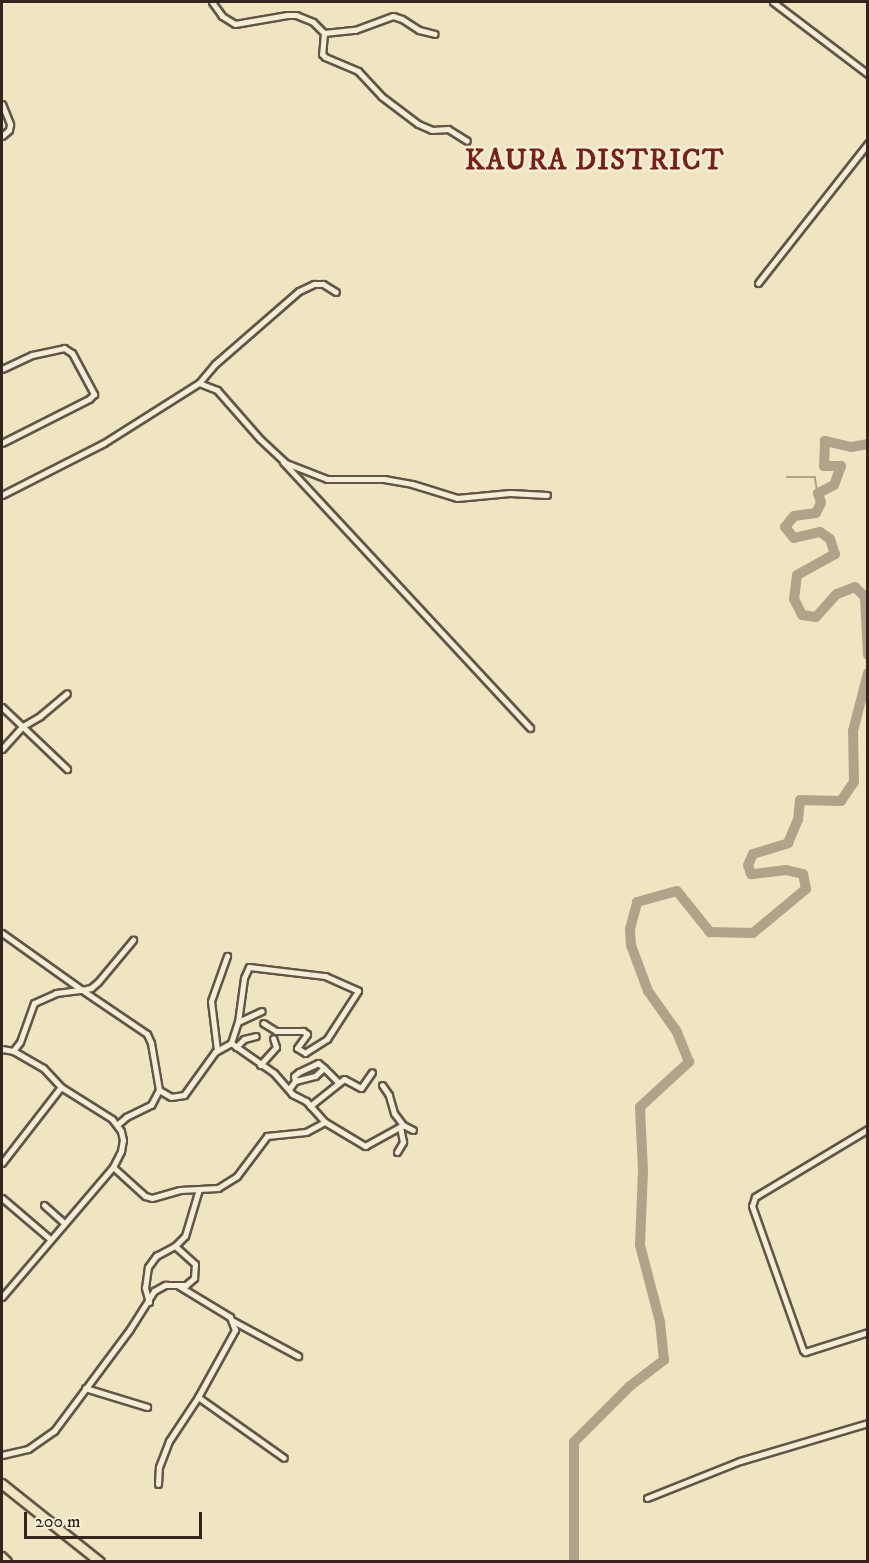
<!DOCTYPE html>
<html>
<head>
<meta charset="utf-8">
<style>
  body { margin:0 }
  #map { position:relative; width:869px; height:1563px; overflow:hidden; background:#efe5c1; font-family:"IM FELL DW Pica",serif }
  div>[style] { position:absolute }
  .stream>* { height:1.5px; margin:-0.75px; padding:0 0.75px; transform-origin:0.75px; border-radius:0.75px; background:#afa48a }
  .river>* { height:10px; margin:-5px; padding:0 5px; transform-origin:5px; border-radius:5px; background:#afa48a }
  .roads { filter:drop-shadow(2px 0 #625547) drop-shadow(-2px 0 #625547) drop-shadow(0 2px #625547) drop-shadow(0 -2px #625547) }
  .minor>* { height:5px; margin:-2.5px; padding:0 2.5px; transform-origin:2.5px; border-radius:2.5px; background:#f5eed7 }
  .primary>* { height:8px; margin:-4px; padding:0 4px; transform-origin:4px; border-radius:4px; background:#efe5c1 }
  span { translate:-50% -50%; white-space:nowrap; text-align:center; line-height:1.15; -webkit-text-stroke:5px #f5eed7; paint-order:stroke }
  .district-label { font-size:28px; color:#7a1f14; font-weight:700; letter-spacing:1.5px }
  .frame { position:absolute; inset:0; border:3px solid #33251e; pointer-events:none }
  .scale { position:absolute; left:24px; top:1512px; width:178px; height:27px; box-sizing:border-box; border:3px solid #33251e; border-top:0; padding-left:8px; font-size:18px; line-height:21px; white-space:nowrap; color:#33251e; -webkit-text-stroke:4px #f5eed7; paint-order:stroke }
</style>
</head>
<body>
<div id="map">
  <div class="stream">
    <div style="left:787px;top:477px;width:28px"></div>
    <div style="left:815px;top:477px;width:16px;rotate:79deg"></div>
  </div>
  <div class="river">
    <div style="left:868px;top:444px;width:17px;rotate:170deg"></div>
    <div style="left:851px;top:447px;width:27px;rotate:-167deg"></div>
    <div style="left:825px;top:441px;width:25px;rotate:92deg"></div>
    <div style="left:824px;top:466px;width:17px"></div>
    <div style="left:841px;top:466px;width:20px;rotate:110deg"></div>
    <div style="left:834px;top:485px;width:18px;rotate:153deg"></div>
    <div style="left:818px;top:493px;width:10px;rotate:73deg"></div>
    <div style="left:821px;top:503px;width:11px;rotate:117deg"></div>
    <div style="left:816px;top:513px;width:22px;rotate:172deg"></div>
    <div style="left:794px;top:516px;width:14px;rotate:129deg"></div>
    <div style="left:785px;top:527px;width:14px;rotate:51deg"></div>
    <div style="left:794px;top:538px;width:27px;rotate:-13deg"></div>
    <div style="left:820px;top:532px;width:12px;rotate:35deg"></div>
    <div style="left:830px;top:539px;width:16px;rotate:72deg"></div>
    <div style="left:835px;top:554px;width:43px;rotate:151.1deg"></div>
    <div style="left:797px;top:575px;width:24px;rotate:97deg"></div>
    <div style="left:794px;top:599px;width:18px;rotate:63deg"></div>
    <div style="left:802px;top:615px;width:14px;rotate:8deg"></div>
    <div style="left:816px;top:617px;width:31px;rotate:-48deg"></div>
    <div style="left:837px;top:594px;width:19px;rotate:-21deg"></div>
    <div style="left:855px;top:587px;width:14px;rotate:45deg"></div>
    <div style="left:865px;top:597px;width:58px;rotate:87deg"></div>
    <div style="left:574px;top:1562px;width:120px;rotate:-90deg"></div>
    <div style="left:574px;top:1442px;width:79px;rotate:-45deg"></div>
    <div style="left:630px;top:1386px;width:43px;rotate:-37.4deg"></div>
    <div style="left:664px;top:1360px;width:38px;rotate:-96deg"></div>
    <div style="left:660px;top:1322px;width:80px;rotate:-104.6deg"></div>
    <div style="left:640px;top:1245px;width:74px;rotate:-87.7deg"></div>
    <div style="left:643px;top:1171px;width:64px;rotate:-92.7deg"></div>
    <div style="left:640px;top:1107px;width:67px;rotate:-42.6deg"></div>
    <div style="left:689px;top:1062px;width:32px;rotate:-112deg"></div>
    <div style="left:677px;top:1032px;width:50px;rotate:-125.3deg"></div>
    <div style="left:648px;top:991px;width:49px;rotate:-110.3deg"></div>
    <div style="left:631px;top:945px;width:16px;rotate:-94deg"></div>
    <div style="left:630px;top:929px;width:28px;rotate:-75deg"></div>
    <div style="left:637px;top:902px;width:41px;rotate:-15.4deg"></div>
    <div style="left:677px;top:891px;width:53px;rotate:51.2deg"></div>
    <div style="left:710px;top:932px;width:43px;rotate:1.3deg"></div>
    <div style="left:753px;top:933px;width:69px;rotate:-39.7deg"></div>
    <div style="left:806px;top:889px;width:15px;rotate:-101deg"></div>
    <div style="left:803px;top:874px;width:17px;rotate:-167deg"></div>
    <div style="left:786px;top:870px;width:35px;rotate:173deg"></div>
    <div style="left:751px;top:874px;width:9px;rotate:-108deg"></div>
    <div style="left:748px;top:865px;width:12px;rotate:-66deg"></div>
    <div style="left:753px;top:854px;width:37px;rotate:-17deg"></div>
    <div style="left:788px;top:843px;width:25px;rotate:-67deg"></div>
    <div style="left:798px;top:820px;width:20px;rotate:-84deg"></div>
    <div style="left:800px;top:800px;width:41px;rotate:1.4deg"></div>
    <div style="left:841px;top:801px;width:23px;rotate:-56deg"></div>
    <div style="left:854px;top:782px;width:51px;rotate:-91.1deg"></div>
    <div style="left:853px;top:731px;width:60px;rotate:-75.5deg"></div>
  </div>
  <div class="roads">
    <div class="minor">
      <div style="left:212px;top:2px;width:17px;rotate:54deg"></div>
      <div style="left:222px;top:16px;width:15px;rotate:32deg"></div>
      <div style="left:235px;top:24px;width:53px;rotate:-9.8deg"></div>
      <div style="left:287px;top:15px;width:9px"></div>
      <div style="left:296px;top:15px;width:18px;rotate:22deg"></div>
      <div style="left:313px;top:22px;width:16px;rotate:45deg"></div>
      <div style="left:324px;top:33px;width:21px;rotate:95deg"></div>
      <div style="left:322px;top:54px;width:4px;rotate:45deg"></div>
      <div style="left:325px;top:57px;width:36px;rotate:23deg"></div>
      <div style="left:358px;top:71px;width:34px;rotate:47deg"></div>
      <div style="left:381px;top:96px;width:46px;rotate:37.1deg"></div>
      <div style="left:418px;top:124px;width:15px;rotate:23deg"></div>
      <div style="left:432px;top:130px;width:16px;rotate:-4deg"></div>
      <div style="left:448px;top:129px;width:22px;rotate:32deg"></div>
      <div style="left:773px;top:2px;width:119px;rotate:37.2deg"></div>
      <div style="left:324px;top:33px;width:31px;rotate:-6deg"></div>
      <div style="left:355px;top:30px;width:40px;rotate:-20.2deg"></div>
      <div style="left:393px;top:16px;width:9px;rotate:18deg"></div>
      <div style="left:402px;top:19px;width:20px;rotate:33deg"></div>
      <div style="left:419px;top:30px;width:16px;rotate:14deg"></div>
      <div style="left:2px;top:104px;width:22px;rotate:68deg"></div>
      <div style="left:10px;top:124px;width:6px;rotate:99deg"></div>
      <div style="left:9px;top:130px;width:9px;rotate:139deg"></div>
      <div style="left:758px;top:283px;width:178px;rotate:-51.8deg"></div>
      <div style="left:2px;top:369px;width:33px;rotate:-25deg"></div>
      <div style="left:32px;top:355px;width:33px;rotate:-12deg"></div>
      <div style="left:64px;top:348px;width:9px;rotate:32deg"></div>
      <div style="left:72px;top:353px;width:47px;rotate:61.8deg"></div>
      <div style="left:94px;top:394px;width:7px;rotate:135deg"></div>
      <div style="left:89px;top:399px;width:97px;rotate:153.2deg"></div>
      <div style="left:199px;top:383px;width:19px;rotate:21deg"></div>
      <div style="left:217px;top:390px;width:65px;rotate:48.7deg"></div>
      <div style="left:260px;top:439px;width:35px;rotate:43deg"></div>
      <div style="left:286px;top:463px;width:44px;rotate:21.3deg"></div>
      <div style="left:327px;top:479px;width:57px"></div>
      <div style="left:384px;top:479px;width:28px;rotate:10deg"></div>
      <div style="left:412px;top:484px;width:47px;rotate:17.3deg"></div>
      <div style="left:457px;top:498px;width:53px;rotate:-5.4deg"></div>
      <div style="left:510px;top:493px;width:37px;rotate:3deg"></div>
      <div style="left:283px;top:462px;width:363px;rotate:47.1deg"></div>
      <div style="left:2px;top:495px;width:114px;rotate:-27deg"></div>
      <div style="left:104px;top:443px;width:112px;rotate:-32.3deg"></div>
      <div style="left:199px;top:383px;width:25px;rotate:-50deg"></div>
      <div style="left:215px;top:364px;width:111px;rotate:-41deg"></div>
      <div style="left:299px;top:291px;width:17px;rotate:-25deg"></div>
      <div style="left:314px;top:284px;width:9px"></div>
      <div style="left:323px;top:284px;width:15px;rotate:32deg"></div>
      <div style="left:2px;top:707px;width:90px;rotate:43.6deg"></div>
      <div style="left:2px;top:749px;width:31px;rotate:-48deg"></div>
      <div style="left:23px;top:726px;width:20px;rotate:-30deg"></div>
      <div style="left:40px;top:716px;width:35px;rotate:-40deg"></div>
      <div style="left:2px;top:933px;width:98px;rotate:35.5deg"></div>
      <div style="left:82px;top:990px;width:9px;rotate:-13deg"></div>
      <div style="left:91px;top:988px;width:9px;rotate:-41deg"></div>
      <div style="left:98px;top:982px;width:55px;rotate:-50.2deg"></div>
      <div style="left:238px;top:1022px;width:26px;rotate:-25deg"></div>
      <div style="left:231px;top:1043px;width:22px;rotate:-72deg"></div>
      <div style="left:238px;top:1022px;width:44px;rotate:-82.2deg"></div>
      <div style="left:244px;top:978px;width:12px;rotate:-66deg"></div>
      <div style="left:249px;top:967px;width:77px;rotate:6.8deg"></div>
      <div style="left:325px;top:976px;width:36px;rotate:24deg"></div>
      <div style="left:358px;top:991px;width:57px;rotate:122.9deg"></div>
      <div style="left:327px;top:1039px;width:26px;rotate:148deg"></div>
      <div style="left:305px;top:1053px;width:9px;rotate:-148deg"></div>
      <div style="left:297px;top:1048px;width:17px;rotate:-54deg"></div>
      <div style="left:307px;top:1034px;width:5px;rotate:-143deg"></div>
      <div style="left:303px;top:1031px;width:27px;rotate:180deg"></div>
      <div style="left:276px;top:1031px;width:15px;rotate:-148deg"></div>
      <div style="left:236px;top:1047px;width:11px;rotate:-45deg"></div>
      <div style="left:244px;top:1039px;width:12px;rotate:-14deg"></div>
      <div style="left:2px;top:1049px;width:11px;rotate:10deg"></div>
      <div style="left:13px;top:1051px;width:11px;rotate:-52deg"></div>
      <div style="left:20px;top:1042px;width:41px;rotate:-70.3deg"></div>
      <div style="left:34px;top:1003px;width:24px;rotate:-24deg"></div>
      <div style="left:56px;top:993px;width:26px;rotate:-7deg"></div>
      <div style="left:82px;top:990px;width:78px;rotate:34.1deg"></div>
      <div style="left:147px;top:1034px;width:10px;rotate:66deg"></div>
      <div style="left:151px;top:1043px;width:48px;rotate:80.3deg"></div>
      <div style="left:159px;top:1090px;width:14px;rotate:30deg"></div>
      <div style="left:171px;top:1097px;width:13px;rotate:-9deg"></div>
      <div style="left:184px;top:1095px;width:53px;rotate:-54.2deg"></div>
      <div style="left:215px;top:1052px;width:18px;rotate:-29deg"></div>
      <div style="left:231px;top:1043px;width:52px;rotate:34.9deg"></div>
      <div style="left:274px;top:1073px;width:28px;rotate:49deg"></div>
      <div style="left:292px;top:1094px;width:16px;rotate:27deg"></div>
      <div style="left:306px;top:1101px;width:28px;rotate:48deg"></div>
      <div style="left:325px;top:1122px;width:47px;rotate:31deg"></div>
      <div style="left:365px;top:1146px;width:43px;rotate:-28.9deg"></div>
      <div style="left:403px;top:1125px;width:15px;rotate:-127deg"></div>
      <div style="left:394px;top:1113px;width:19px;rotate:-106deg"></div>
      <div style="left:389px;top:1095px;width:12px;rotate:-125deg"></div>
      <div style="left:217px;top:1050px;width:49px;rotate:-97deg"></div>
      <div style="left:211px;top:1001px;width:48px;rotate:-70.4deg"></div>
      <div style="left:260px;top:1065px;width:24px;rotate:-48deg"></div>
      <div style="left:276px;top:1047px;width:9px;rotate:-108deg"></div>
      <div style="left:295px;top:1081px;width:5px;rotate:-101deg"></div>
      <div style="left:294px;top:1076px;width:6px;rotate:-39deg"></div>
      <div style="left:299px;top:1072px;width:21px;rotate:-25deg"></div>
      <div style="left:318px;top:1063px;width:8px;rotate:40deg"></div>
      <div style="left:289px;top:1089px;width:10px;rotate:-53deg"></div>
      <div style="left:295px;top:1081px;width:21px;rotate:-14deg"></div>
      <div style="left:315px;top:1076px;width:12px;rotate:-42deg"></div>
      <div style="left:324px;top:1068px;width:20px;rotate:45deg"></div>
      <div style="left:310px;top:1106px;width:43px;rotate:-38.5deg"></div>
      <div style="left:344px;top:1079px;width:19px;rotate:28deg"></div>
      <div style="left:361px;top:1088px;width:19px;rotate:-55deg"></div>
      <div style="left:118px;top:1124px;width:11px;rotate:-41deg"></div>
      <div style="left:126px;top:1117px;width:28px;rotate:-26deg"></div>
      <div style="left:151px;top:1105px;width:17px;rotate:-62deg"></div>
      <div style="left:403px;top:1125px;width:11px;rotate:27deg"></div>
      <div style="left:868px;top:1129px;width:132px;rotate:149deg"></div>
      <div style="left:755px;top:1197px;width:9px;rotate:108deg"></div>
      <div style="left:752px;top:1206px;width:153px;rotate:70.5deg"></div>
      <div style="left:803px;top:1350px;width:3px;rotate:45deg"></div>
      <div style="left:805px;top:1352px;width:66px;rotate:-17.6deg"></div>
      <div style="left:397px;top:1152px;width:12px;rotate:-59deg"></div>
      <div style="left:403px;top:1142px;width:15px;rotate:-101deg"></div>
      <div style="left:2px;top:1163px;width:96px;rotate:-52.2deg"></div>
      <div style="left:113px;top:1167px;width:43px;rotate:42.2deg"></div>
      <div style="left:145px;top:1196px;width:7px;rotate:16deg"></div>
      <div style="left:152px;top:1198px;width:29px;rotate:-16deg"></div>
      <div style="left:180px;top:1190px;width:38px;rotate:-3deg"></div>
      <div style="left:218px;top:1188px;width:22px;rotate:-32deg"></div>
      <div style="left:237px;top:1176px;width:50px;rotate:-53.1deg"></div>
      <div style="left:267px;top:1136px;width:39px;rotate:-6deg"></div>
      <div style="left:306px;top:1132px;width:21px;rotate:-28deg"></div>
      <div style="left:2px;top:1198px;width:63px;rotate:40.5deg"></div>
      <div style="left:44px;top:1205px;width:25px;rotate:42deg"></div>
      <div style="left:2px;top:1297px;width:171px;rotate:-49.5deg"></div>
      <div style="left:113px;top:1167px;width:18px;rotate:-63deg"></div>
      <div style="left:121px;top:1151px;width:11px;rotate:-80deg"></div>
      <div style="left:123px;top:1140px;width:9px;rotate:-103deg"></div>
      <div style="left:121px;top:1131px;width:15px;rotate:-127deg"></div>
      <div style="left:112px;top:1119px;width:60px;rotate:-147.9deg"></div>
      <div style="left:61px;top:1087px;width:26px;rotate:-133deg"></div>
      <div style="left:43px;top:1068px;width:34px;rotate:-150deg"></div>
      <div style="left:149px;top:1302px;width:15px;rotate:-106deg"></div>
      <div style="left:145px;top:1288px;width:21px;rotate:-82deg"></div>
      <div style="left:148px;top:1267px;width:14px;rotate:-54deg"></div>
      <div style="left:156px;top:1256px;width:21px;rotate:-28deg"></div>
      <div style="left:175px;top:1246px;width:14px;rotate:-45deg"></div>
      <div style="left:185px;top:1236px;width:49px;rotate:-73.4deg"></div>
      <div style="left:233px;top:1321px;width:74px;rotate:28.3deg"></div>
      <div style="left:85px;top:1388px;width:65px;rotate:17deg"></div>
      <div style="left:198px;top:1397px;width:105px;rotate:35.3deg"></div>
      <div style="left:2px;top:1455px;width:27px;rotate:-13deg"></div>
      <div style="left:28px;top:1449px;width:32px;rotate:-35deg"></div>
      <div style="left:54px;top:1431px;width:127px;rotate:-53.3deg"></div>
      <div style="left:130px;top:1329px;width:45px;rotate:-57.7deg"></div>
      <div style="left:154px;top:1291px;width:13px;rotate:-29deg"></div>
      <div style="left:165px;top:1285px;width:21px"></div>
      <div style="left:186px;top:1285px;width:11px;rotate:-41deg"></div>
      <div style="left:194px;top:1278px;width:14px;rotate:-86deg"></div>
      <div style="left:195px;top:1264px;width:27px;rotate:-138deg"></div>
      <div style="left:158px;top:1484px;width:17px;rotate:-87deg"></div>
      <div style="left:159px;top:1467px;width:28px;rotate:-69deg"></div>
      <div style="left:169px;top:1441px;width:53px;rotate:-56.6deg"></div>
      <div style="left:198px;top:1397px;width:77px;rotate:-61.1deg"></div>
      <div style="left:235px;top:1330px;width:14px;rotate:-111deg"></div>
      <div style="left:230px;top:1317px;width:60px;rotate:-148.7deg"></div>
      <div style="left:647px;top:1498px;width:100px;rotate:-21.7deg"></div>
      <div style="left:740px;top:1461px;width:134px;rotate:-16.5deg"></div>
    </div>
    <div class="primary">
      <div style="left:2px;top:1484px;width:125px;rotate:38.5deg"></div>
      <div style="left:2px;top:1557px;width:7px;rotate:45deg"></div>
    </div>
  </div>
  <div class="district-label">
    <span style="left:595px;top:161px">KAURA DISTRICT</span>
  </div>
  <div class="frame"></div>
  <div class="scale">200 m</div>
</div>
</body>
</html>
